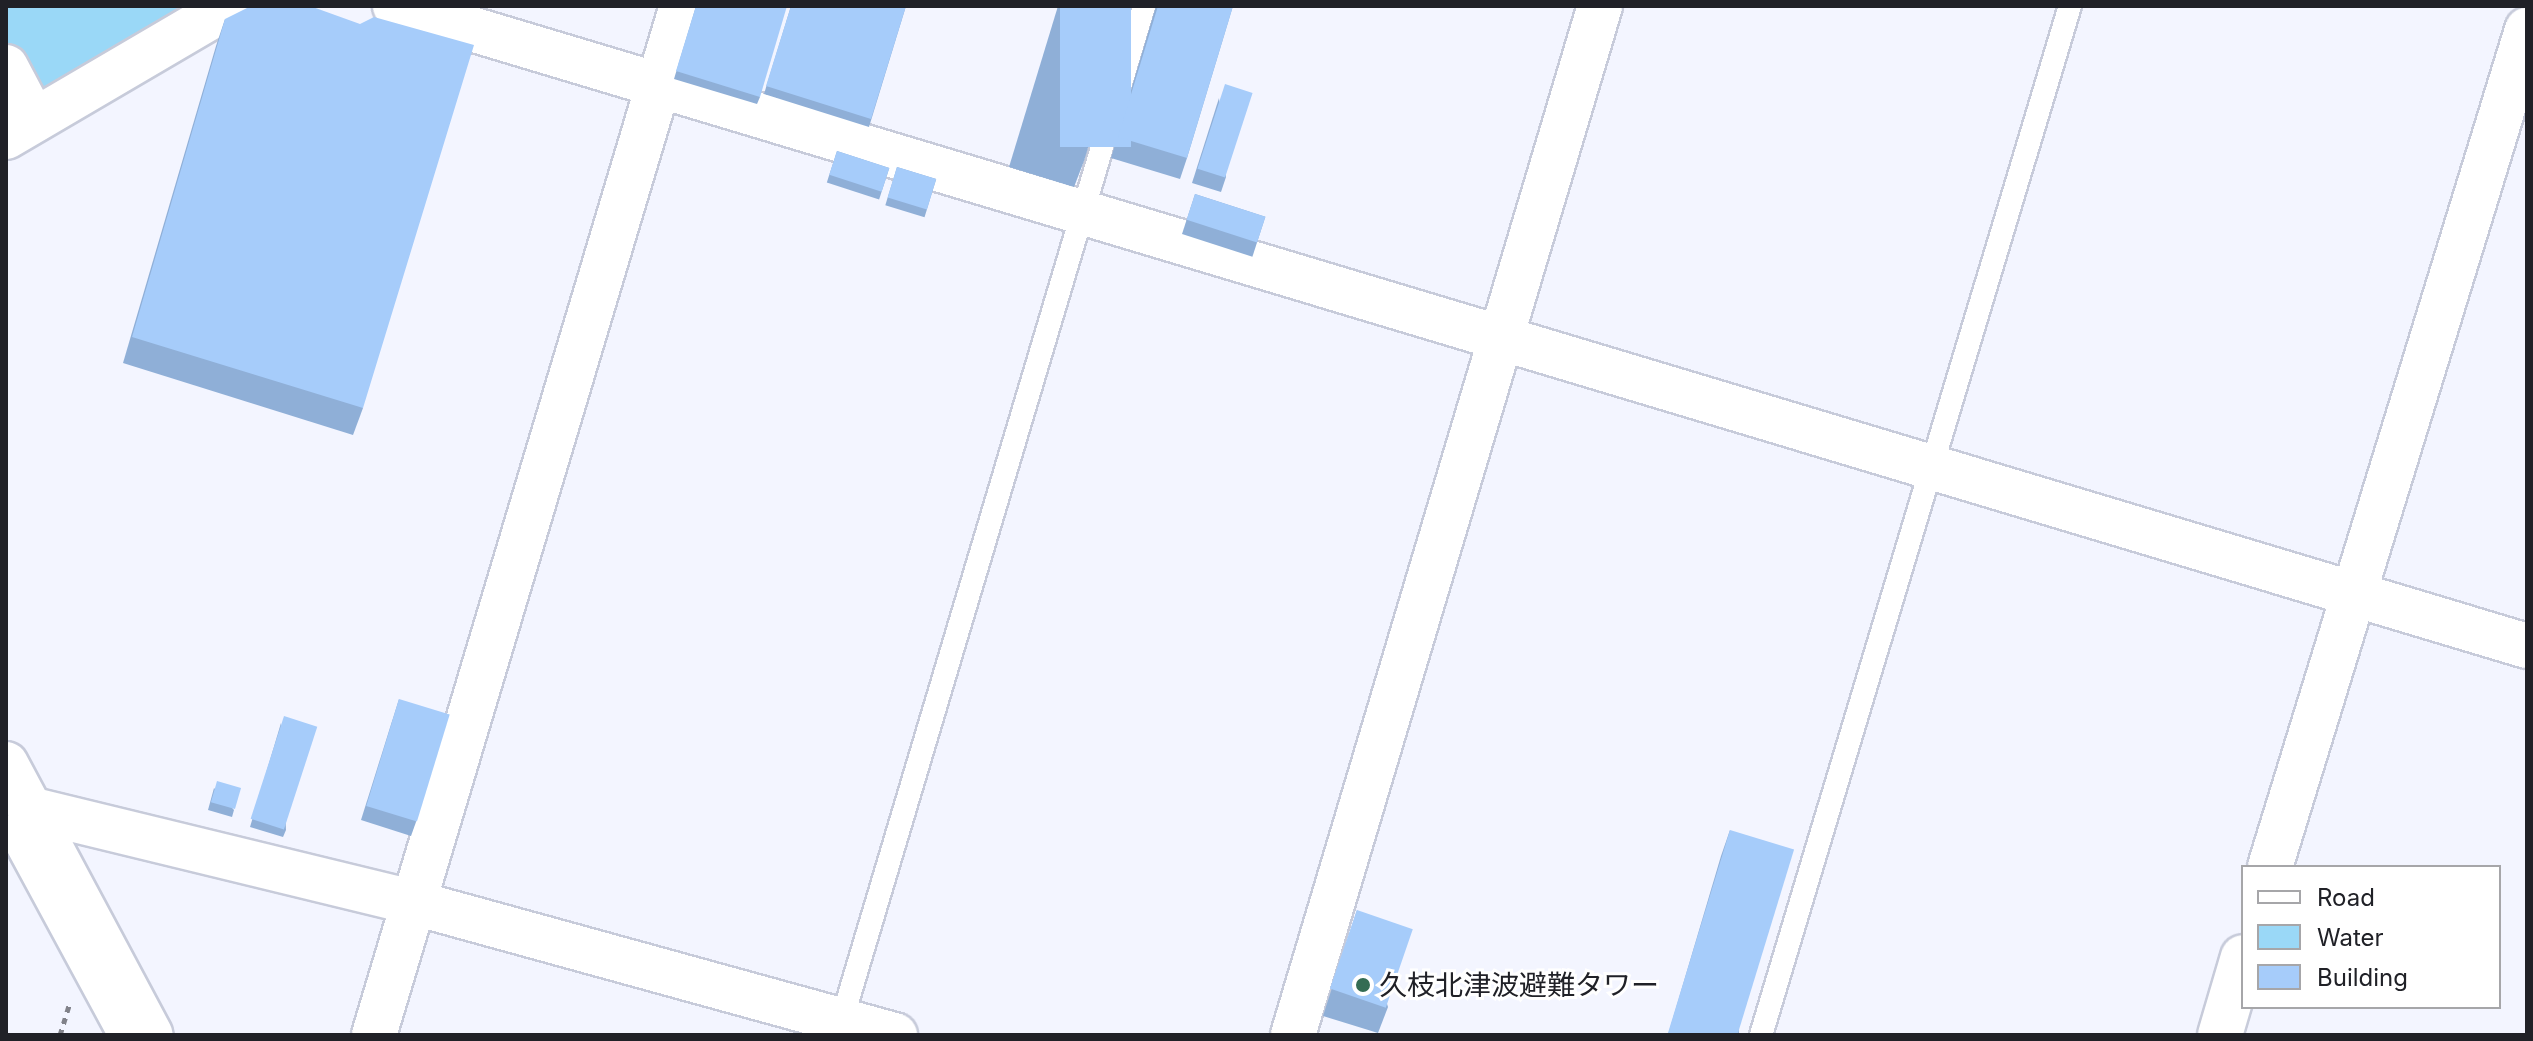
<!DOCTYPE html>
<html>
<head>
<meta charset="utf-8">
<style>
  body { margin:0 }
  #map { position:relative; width:2533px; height:1041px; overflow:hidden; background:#f3f5ff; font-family:Inter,"Noto Sans JP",sans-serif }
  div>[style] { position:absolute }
  .water>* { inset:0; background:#9ad8f7 }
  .path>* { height:5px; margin-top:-2.5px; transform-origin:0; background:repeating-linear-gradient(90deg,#81828a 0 6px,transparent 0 12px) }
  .roads { filter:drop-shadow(2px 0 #c7cbda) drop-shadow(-2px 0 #c7cbda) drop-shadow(0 2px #c7cbda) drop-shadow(0 -2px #c7cbda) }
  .service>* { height:22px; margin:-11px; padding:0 11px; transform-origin:11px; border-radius:11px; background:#fff }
  .minor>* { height:44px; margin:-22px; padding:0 22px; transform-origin:22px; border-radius:22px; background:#fff }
  .wall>* { inset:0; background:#8fafd7; transform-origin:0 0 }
  .building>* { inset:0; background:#a6ccfa; transform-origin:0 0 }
  .dots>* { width:22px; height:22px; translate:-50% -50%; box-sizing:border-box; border:4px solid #fff; border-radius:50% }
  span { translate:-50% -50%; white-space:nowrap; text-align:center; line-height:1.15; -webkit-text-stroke:6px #fff; paint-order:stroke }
  .poi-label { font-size:28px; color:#202127 }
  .left { translate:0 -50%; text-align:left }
  .frame { position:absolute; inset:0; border:8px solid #202127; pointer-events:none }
  .legend { position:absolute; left:2241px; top:865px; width:260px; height:144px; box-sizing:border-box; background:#fff; border:2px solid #a6a6a9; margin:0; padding:10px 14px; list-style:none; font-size:24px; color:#202127 }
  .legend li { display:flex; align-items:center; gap:16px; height:40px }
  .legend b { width:40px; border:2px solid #a6a6a9 }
</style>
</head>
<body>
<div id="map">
  <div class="water">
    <div style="clip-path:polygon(6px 6px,215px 6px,6px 125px)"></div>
  </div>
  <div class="path">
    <div style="left:60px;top:1035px;width:31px;rotate:-73deg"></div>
  </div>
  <div class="roads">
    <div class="service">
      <div style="left:6px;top:826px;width:238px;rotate:61.6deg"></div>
      <div style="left:840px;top:1026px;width:1064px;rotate:-73.4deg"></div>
      <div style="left:1761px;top:1035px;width:1074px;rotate:-73.29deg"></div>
    </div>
    <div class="minor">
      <div style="left:395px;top:6px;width:2226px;rotate:16.71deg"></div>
      <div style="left:6px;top:67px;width:60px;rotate:62.2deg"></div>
      <div style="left:6px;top:137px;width:259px;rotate:-30.4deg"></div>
      <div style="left:6px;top:764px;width:307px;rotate:61.9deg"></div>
      <div style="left:30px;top:809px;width:396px;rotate:13.7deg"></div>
      <div style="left:415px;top:903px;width:498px;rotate:15.4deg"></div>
      <div style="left:2270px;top:867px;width:876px;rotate:-72.93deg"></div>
      <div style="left:374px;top:1035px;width:1074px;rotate:-73.34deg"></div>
      <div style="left:1293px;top:1035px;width:1074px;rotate:-73.39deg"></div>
      <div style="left:2220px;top:1035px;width:81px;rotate:-73.6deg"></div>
    </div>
  </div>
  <div class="wall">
    <div style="clip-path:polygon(696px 6px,760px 97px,757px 104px,674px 79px)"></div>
    <div style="clip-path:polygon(791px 6px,906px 6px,869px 127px,764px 94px)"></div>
    <div style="clip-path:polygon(1058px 6px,1131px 6px,1084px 161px,1074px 187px,1009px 167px)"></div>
    <div style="clip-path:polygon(1156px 6px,1233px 6px,1187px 158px,1180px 179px,1111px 158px)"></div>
    <div style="clip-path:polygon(225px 19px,363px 408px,353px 435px,123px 363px,216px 46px)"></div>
    <div style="clip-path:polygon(1219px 98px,1226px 177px,1221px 192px,1192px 183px)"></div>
    <div style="left:837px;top:151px;width:55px;height:33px;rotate:18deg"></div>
    <div style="left:897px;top:167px;width:41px;height:40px;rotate:17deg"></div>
    <div style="left:1195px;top:194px;width:74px;height:42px;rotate:18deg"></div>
    <div style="clip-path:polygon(399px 699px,416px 822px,411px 836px,361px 820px)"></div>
    <div style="clip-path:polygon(281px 723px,286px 830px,283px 837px,250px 827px)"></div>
    <div style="clip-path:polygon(214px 788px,234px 810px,232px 817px,208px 810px)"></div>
    <div style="clip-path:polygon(1730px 830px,1739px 1035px,1668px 1035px,1721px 856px)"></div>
    <div style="clip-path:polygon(1357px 910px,1388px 1007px,1378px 1033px,1323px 1016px)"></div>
  </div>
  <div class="building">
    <div style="clip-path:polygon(251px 6px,310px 6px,360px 24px,374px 17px,474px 45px,363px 408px,132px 337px,225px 19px)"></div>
    <div style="clip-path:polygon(696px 6px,787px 6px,760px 97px,676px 71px)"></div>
    <div style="clip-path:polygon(791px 6px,906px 6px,871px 119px,766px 86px)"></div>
    <div style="left:1060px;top:6px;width:71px;height:141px"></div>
    <div style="clip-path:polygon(1158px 6px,1233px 6px,1187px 158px,1118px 137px)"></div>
    <div style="left:1225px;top:84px;width:29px;height:89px;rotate:18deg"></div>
    <div style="left:837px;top:151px;width:55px;height:25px;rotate:18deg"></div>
    <div style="left:897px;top:167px;width:41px;height:32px;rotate:17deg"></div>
    <div style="left:1195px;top:194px;width:74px;height:27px;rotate:18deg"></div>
    <div style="left:399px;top:699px;width:53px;height:112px;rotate:17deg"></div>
    <div style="left:284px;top:716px;width:35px;height:108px;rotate:18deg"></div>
    <div style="left:217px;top:781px;width:25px;height:22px;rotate:16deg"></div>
    <div style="left:1730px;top:830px;width:67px;height:214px;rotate:17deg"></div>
    <div style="left:1357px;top:910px;width:59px;height:83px;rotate:19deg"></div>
  </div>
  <div class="dots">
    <div style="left:1363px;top:985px;background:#346c53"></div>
  </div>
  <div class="poi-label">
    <span class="left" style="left:1379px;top:985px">久枝北津波避難タワー</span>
  </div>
  <div class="frame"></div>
  <ul class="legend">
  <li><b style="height:10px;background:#fff"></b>Road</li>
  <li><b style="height:22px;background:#9ad8f7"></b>Water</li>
  <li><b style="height:22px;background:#a6ccfa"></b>Building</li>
  </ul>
</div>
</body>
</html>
